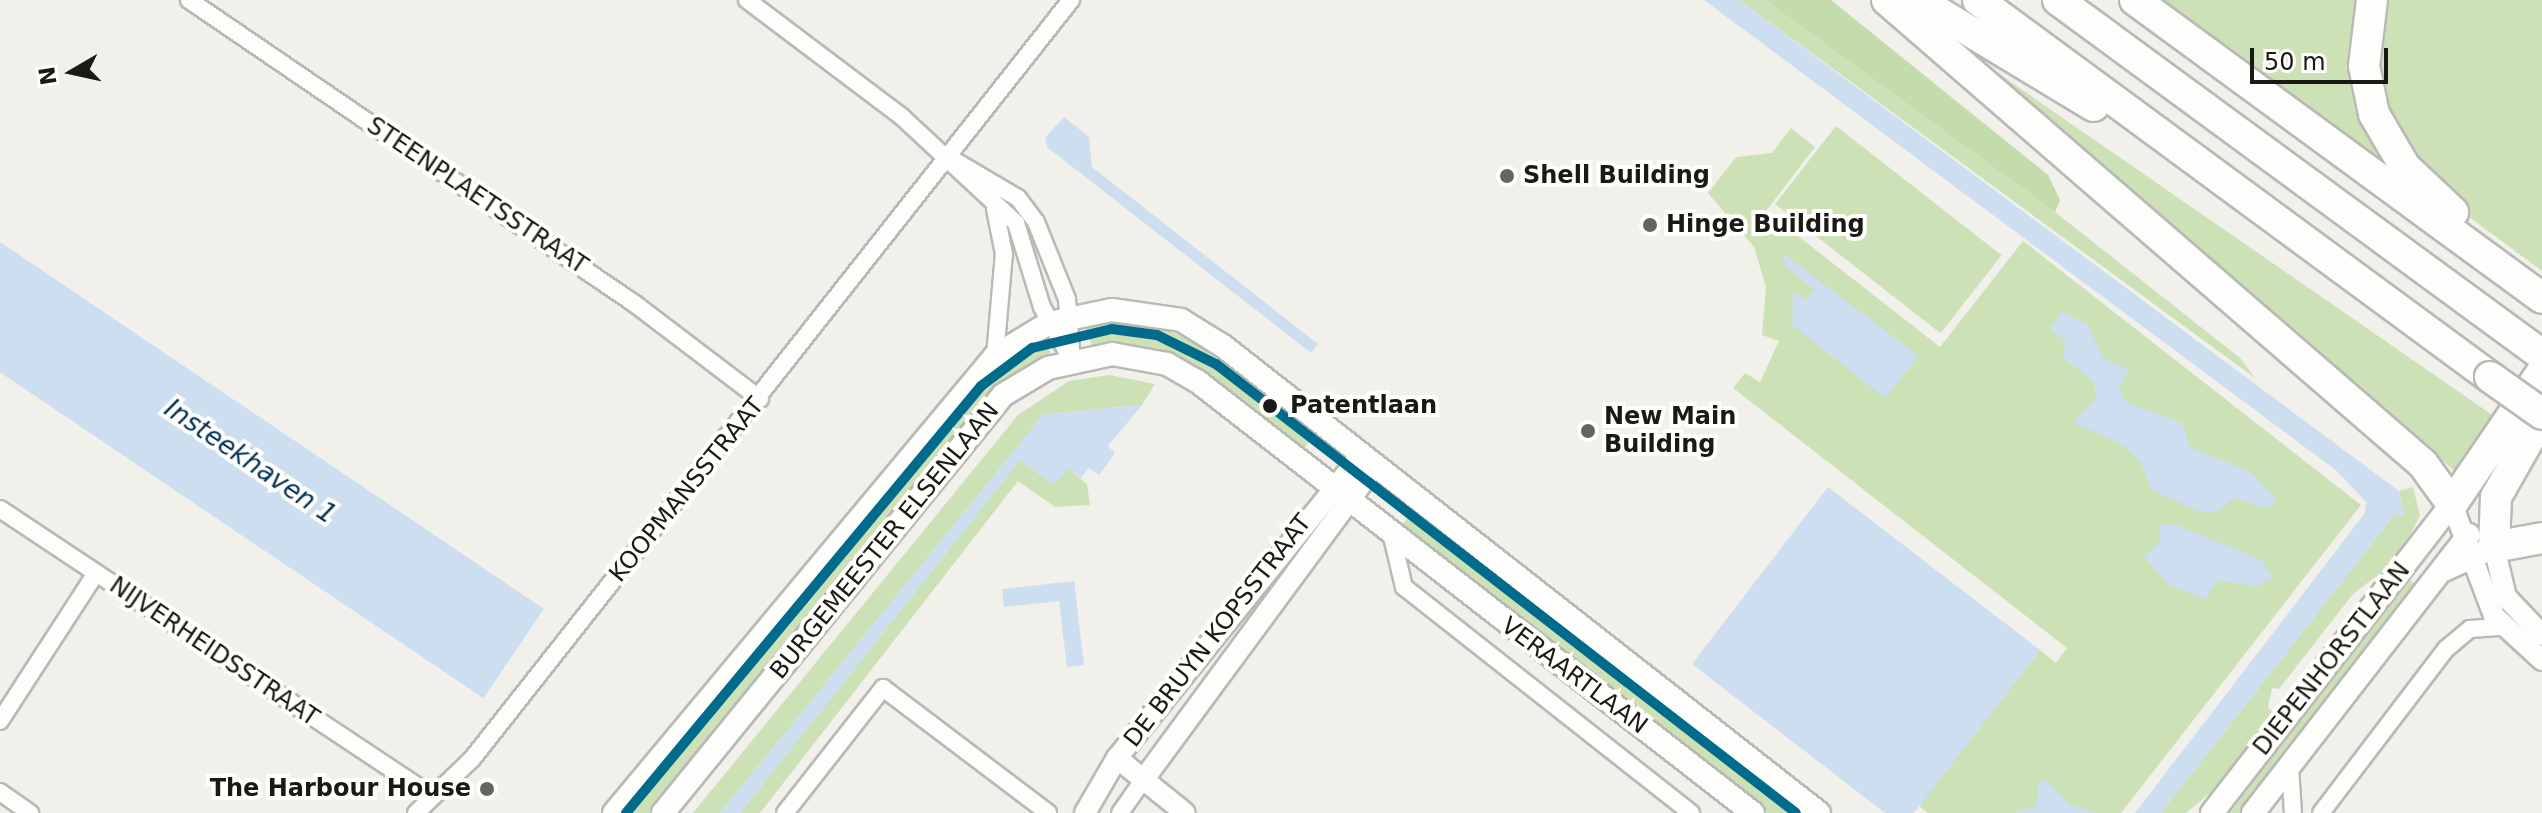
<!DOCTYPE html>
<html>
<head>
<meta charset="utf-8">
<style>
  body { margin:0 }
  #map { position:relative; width:2542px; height:813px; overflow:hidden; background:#f1f0eb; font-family:"DejaVu Sans",sans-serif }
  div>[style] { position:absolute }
  .green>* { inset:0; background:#cce1b6; transform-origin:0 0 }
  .forest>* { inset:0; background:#c4dbac }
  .water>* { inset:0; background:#ccdeef; transform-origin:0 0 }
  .roads { filter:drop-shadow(2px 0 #b9b9b5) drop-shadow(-2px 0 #b9b9b5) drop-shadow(0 2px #b9b9b5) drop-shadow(0 -2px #b9b9b5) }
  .minor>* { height:16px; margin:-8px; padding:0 8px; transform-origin:8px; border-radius:8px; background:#fdfdfc }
  .tertiary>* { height:20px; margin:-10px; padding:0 10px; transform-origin:10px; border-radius:10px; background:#fdfdfc }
  .secondary>* { height:22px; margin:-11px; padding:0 11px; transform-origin:11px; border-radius:11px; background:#fdfdfc }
  .motorway>* { height:30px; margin:-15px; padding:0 15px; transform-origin:15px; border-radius:15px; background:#fdfdfc }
  .bridges { filter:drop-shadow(2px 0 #b9b9b5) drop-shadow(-2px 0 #b9b9b5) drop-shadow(0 2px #b9b9b5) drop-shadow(0 -2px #b9b9b5) }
  .motorway-bridge>* { height:30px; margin:-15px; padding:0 15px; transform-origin:15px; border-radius:15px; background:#fdfdfc }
  .tram-1>* { height:10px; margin:-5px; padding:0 5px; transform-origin:5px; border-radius:5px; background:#006b8b }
  .dots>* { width:22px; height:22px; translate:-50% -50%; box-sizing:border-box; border:4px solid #fffefb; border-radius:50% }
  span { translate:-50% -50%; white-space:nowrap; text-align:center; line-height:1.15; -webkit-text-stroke:8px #fffefb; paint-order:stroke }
  .poi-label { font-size:24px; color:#191916; font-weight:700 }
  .left { translate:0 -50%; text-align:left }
  .right { translate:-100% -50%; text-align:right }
  .street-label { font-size:24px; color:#191916 }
  .stop-label { font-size:24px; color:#191916; font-weight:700 }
  .water-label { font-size:26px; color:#00325b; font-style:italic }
  .north { position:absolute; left:32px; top:32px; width:80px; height:80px; -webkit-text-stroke:6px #fffefb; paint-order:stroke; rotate:261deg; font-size:22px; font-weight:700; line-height:32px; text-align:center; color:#191916 }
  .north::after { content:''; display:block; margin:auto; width:28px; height:36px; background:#191916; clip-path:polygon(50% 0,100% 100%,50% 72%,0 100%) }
  .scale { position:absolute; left:2250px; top:48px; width:138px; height:36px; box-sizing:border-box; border:4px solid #191916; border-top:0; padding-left:10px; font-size:24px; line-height:28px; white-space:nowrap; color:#191916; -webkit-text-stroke:6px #fffefb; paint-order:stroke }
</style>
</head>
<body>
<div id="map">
  <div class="green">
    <div style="clip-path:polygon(1739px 0,1765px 0,2055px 212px,2240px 358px,2255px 378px)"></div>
    <div style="clip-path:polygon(2155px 0,2360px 0,2356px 15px,2408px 185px)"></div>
    <div style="clip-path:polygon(2383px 0,2542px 0,2542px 271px,2441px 196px,2383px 118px,2376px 25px)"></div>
    <div style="clip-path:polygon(1940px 33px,2498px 419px,2462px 477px,2219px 272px)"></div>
    <div style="left:1836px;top:126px;width:210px;height:99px;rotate:38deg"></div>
    <div style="clip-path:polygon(1791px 128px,1815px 147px,1766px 211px,1940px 347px,2023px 241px,2361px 505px,2121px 813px,1928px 813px,1919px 806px,2040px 650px,2056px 663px,2067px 648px,1733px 388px,1745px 373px,1760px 382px,1779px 341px,1762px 335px,1766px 287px,1754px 247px,1708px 193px,1736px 157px,1772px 153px)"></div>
    <div style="clip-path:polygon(1098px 320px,1159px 327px,1191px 340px,1314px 435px,1302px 451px,1216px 386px,1092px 346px,1084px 325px)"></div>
    <div style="clip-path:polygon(1046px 335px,1051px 356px,656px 813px,621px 813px,987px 372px)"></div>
    <div style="clip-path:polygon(1109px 375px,1155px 384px,1142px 405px,1044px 414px,720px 813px,693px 813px,1018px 415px,1069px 381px)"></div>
    <div style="clip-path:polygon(1020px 460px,1054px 485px,1068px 468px,1087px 484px,1090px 505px,1055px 507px,1018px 481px,760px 813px,740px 813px)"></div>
    <div style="clip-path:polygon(2413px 487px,2420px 516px,2396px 561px,2353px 594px,2279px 689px,2272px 688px,2268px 708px,2275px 714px,2223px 782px,2186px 813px,2161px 813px,2395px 514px,2404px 515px,2399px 491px)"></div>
    <div style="clip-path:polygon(1413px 511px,1800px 813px,1768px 813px,1402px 525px)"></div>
    <div style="clip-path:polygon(2408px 578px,2418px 587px,2241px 813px,2230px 813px)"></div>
  </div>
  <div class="forest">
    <div style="clip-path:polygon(1765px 0,1831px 0,2048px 175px,2060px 200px,2055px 212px)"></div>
  </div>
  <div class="water">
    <div style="clip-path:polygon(1704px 0,1739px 0,2399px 491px,2404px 516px,2395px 514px,2161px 813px,2135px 813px,2365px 513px,2366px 502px,2337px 471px)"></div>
    <div style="clip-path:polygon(1064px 117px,1089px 137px,1092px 167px,1318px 344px,1311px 353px,1047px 147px,1045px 138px)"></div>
    <div style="left:0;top:242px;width:656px;height:108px;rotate:34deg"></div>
    <div style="clip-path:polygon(1781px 252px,1919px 356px,1885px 398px,1792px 325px,1793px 291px,1805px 300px,1814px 289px,1787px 268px)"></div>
    <div style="clip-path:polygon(2062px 312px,2088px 325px,2103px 358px,2130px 370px,2119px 388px,2126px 402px,2182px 423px,2190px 447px,2251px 472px,2277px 501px,2266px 508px,2234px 498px,2217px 512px,2197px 511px,2151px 489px,2140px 461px,2120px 444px,2073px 422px,2097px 397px,2093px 381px,2063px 358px,2065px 341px,2050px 328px)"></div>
    <div style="clip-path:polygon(1142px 405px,1108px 446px,1115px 453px,1099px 475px,1089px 468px,1081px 478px,1068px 468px,1054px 485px,1020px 460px,740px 813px,720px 813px,1044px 414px)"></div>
    <div style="clip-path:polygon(1828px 487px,2040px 650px,1914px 813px,1885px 813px,1692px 664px)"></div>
    <div style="clip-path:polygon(2174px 524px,2262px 560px,2273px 578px,2258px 586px,2217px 581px,2206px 599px,2169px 586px,2144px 556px,2161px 542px,2158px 526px)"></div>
    <div style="clip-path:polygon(1074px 581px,1084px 665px,1067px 667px,1059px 601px,1004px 607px,1002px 589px)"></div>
    <div style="clip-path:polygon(2046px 779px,2070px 805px,2098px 813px,2014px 813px,2036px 806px,2038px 784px)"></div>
  </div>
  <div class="roads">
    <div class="minor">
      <div style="left:189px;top:0;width:540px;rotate:34.28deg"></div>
      <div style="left:635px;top:304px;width:157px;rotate:37.2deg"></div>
      <div style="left:747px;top:0;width:194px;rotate:37deg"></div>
      <div style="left:902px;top:117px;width:156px;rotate:42.9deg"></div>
      <div style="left:1016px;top:223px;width:88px;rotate:72.8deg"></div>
      <div style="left:1042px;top:307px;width:62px;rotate:60.9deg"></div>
      <div style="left:950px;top:158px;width:79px;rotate:30.5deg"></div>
      <div style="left:1018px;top:198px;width:30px;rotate:53deg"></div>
      <div style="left:1036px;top:222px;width:83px;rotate:68.1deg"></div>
      <div style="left:1067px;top:299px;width:62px;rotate:85.4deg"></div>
      <div style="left:995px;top:356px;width:102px;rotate:-85deg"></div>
      <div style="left:1004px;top:254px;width:46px;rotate:-101.3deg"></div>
      <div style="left:0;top:509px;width:515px;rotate:33.6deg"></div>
      <div style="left:1393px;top:541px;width:47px;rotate:76.6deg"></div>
      <div style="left:1404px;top:587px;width:365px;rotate:38.2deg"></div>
      <div style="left:0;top:721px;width:176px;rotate:-57deg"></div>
      <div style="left:2290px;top:767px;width:46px;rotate:86.3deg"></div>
      <div style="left:0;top:792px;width:37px;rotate:35deg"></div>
      <div style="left:416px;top:813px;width:78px;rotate:-44deg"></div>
      <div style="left:472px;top:759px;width:967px;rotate:-51.72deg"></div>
      <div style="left:785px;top:813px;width:159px;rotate:-51.9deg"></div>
      <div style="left:883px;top:688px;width:207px;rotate:37.1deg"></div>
      <div style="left:1120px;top:813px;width:42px;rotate:-54.8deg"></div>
      <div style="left:2321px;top:813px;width:206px;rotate:-52.7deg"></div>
      <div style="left:2446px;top:649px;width:31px;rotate:-40deg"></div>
      <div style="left:2470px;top:629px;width:32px;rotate:-4deg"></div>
    </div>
    <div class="tertiary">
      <div style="left:2452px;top:504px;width:120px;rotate:69.4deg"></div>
      <div style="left:2494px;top:616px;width:65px;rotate:42.5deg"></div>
      <div style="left:2494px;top:547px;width:51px;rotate:76.5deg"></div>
      <div style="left:2506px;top:597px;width:52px;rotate:46.5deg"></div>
      <div style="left:1117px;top:758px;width:87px;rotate:39deg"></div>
      <div style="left:1144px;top:779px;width:388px;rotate:-53.6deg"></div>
      <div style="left:1085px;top:813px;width:64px;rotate:-59.8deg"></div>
      <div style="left:1117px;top:758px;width:388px;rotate:-51.1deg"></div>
    </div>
    <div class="secondary">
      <div style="left:2444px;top:570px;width:55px;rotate:-24.7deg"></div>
      <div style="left:614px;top:813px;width:595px;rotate:-50.18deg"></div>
      <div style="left:995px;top:356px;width:63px;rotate:-31.4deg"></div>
      <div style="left:1049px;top:323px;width:64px;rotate:-11.7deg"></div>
      <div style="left:1112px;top:310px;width:70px;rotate:8.2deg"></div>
      <div style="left:1181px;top:320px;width:49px;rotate:31.8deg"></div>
      <div style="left:1223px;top:346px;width:757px;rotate:38.08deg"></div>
      <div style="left:663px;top:813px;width:539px;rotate:-50.88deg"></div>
      <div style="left:1003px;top:395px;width:52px;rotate:-31deg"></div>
      <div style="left:1048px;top:368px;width:66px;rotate:-12.3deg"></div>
      <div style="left:1112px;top:354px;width:56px;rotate:10.3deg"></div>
      <div style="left:1167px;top:364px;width:34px;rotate:30deg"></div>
      <div style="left:1197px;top:381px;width:704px;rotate:37.85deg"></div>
      <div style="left:2212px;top:813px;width:391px;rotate:-52.2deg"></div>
      <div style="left:2253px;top:813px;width:352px;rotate:-52.2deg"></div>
    </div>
    <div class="motorway">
      <div style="left:1887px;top:0;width:709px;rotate:40.88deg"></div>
      <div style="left:2423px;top:464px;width:49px;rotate:54.1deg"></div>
      <div style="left:1918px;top:0;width:205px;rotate:31.1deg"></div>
      <div style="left:1978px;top:0;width:636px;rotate:36.37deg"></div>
      <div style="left:2058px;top:0;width:600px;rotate:36.26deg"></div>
      <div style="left:2135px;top:0;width:504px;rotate:36.21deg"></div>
      <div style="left:2372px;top:0;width:66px;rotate:96.9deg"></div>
      <div style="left:2364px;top:66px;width:49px;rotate:78.2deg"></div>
      <div style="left:2374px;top:114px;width:61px;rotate:59.7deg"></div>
      <div style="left:2405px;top:167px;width:66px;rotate:43.2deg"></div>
      <div style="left:2542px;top:416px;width:93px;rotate:119.6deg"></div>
      <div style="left:2496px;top:497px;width:50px;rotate:92.3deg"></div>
      <div style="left:2494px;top:547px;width:49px;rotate:-10.6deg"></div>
      <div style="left:2452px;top:504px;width:160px;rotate:-55.7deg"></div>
    </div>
  </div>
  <div class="bridges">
    <div class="motorway-bridge">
      <div style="left:2490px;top:377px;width:64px;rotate:35.4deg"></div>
    </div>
  </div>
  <div class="tram-1">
    <div style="left:626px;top:813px;width:555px;rotate:-50.26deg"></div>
    <div style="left:981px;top:386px;width:64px;rotate:-36.7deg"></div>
    <div style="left:1032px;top:348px;width:82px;rotate:-13.4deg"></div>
    <div style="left:1112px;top:329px;width:45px;rotate:7.6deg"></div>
    <div style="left:1157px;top:335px;width:66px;rotate:26.2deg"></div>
    <div style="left:1216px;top:364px;width:733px;rotate:37.74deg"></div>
  </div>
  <div class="dots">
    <div style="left:1507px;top:176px;background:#656461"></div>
    <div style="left:1650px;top:225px;background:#656461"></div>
    <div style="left:1270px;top:406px;background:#191916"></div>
    <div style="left:1588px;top:431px;background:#656461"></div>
    <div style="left:487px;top:789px;background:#656461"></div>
  </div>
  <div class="poi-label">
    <span class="left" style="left:1523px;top:176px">Shell Building</span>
    <span class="left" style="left:1666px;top:225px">Hinge Building</span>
    <span class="left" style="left:1604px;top:431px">New Main<br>Building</span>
    <span class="right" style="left:471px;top:789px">The Harbour House</span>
  </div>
  <div class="street-label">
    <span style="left:477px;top:196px;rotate:34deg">STEENPLAETSSTRAAT</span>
    <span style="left:687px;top:490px;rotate:-51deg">KOOPMANSSTRAAT</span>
    <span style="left:885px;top:541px;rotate:-51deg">BURGEMEESTER ELSENLAAN</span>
    <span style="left:1218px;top:631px;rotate:-52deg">DE BRUYN KOPSSTRAAT</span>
    <span style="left:214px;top:652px;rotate:34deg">NIJVERHEIDSSTRAAT</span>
    <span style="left:2332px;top:659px;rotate:-52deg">DIEPENHORSTLAAN</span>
    <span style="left:1574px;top:676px;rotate:37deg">VERAARTLAAN</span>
  </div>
  <div class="stop-label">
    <span class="left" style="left:1290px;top:406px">Patentlaan</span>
  </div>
  <div class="water-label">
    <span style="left:250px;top:462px;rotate:34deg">Insteekhaven 1</span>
  </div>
  <div class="north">N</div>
  <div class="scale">50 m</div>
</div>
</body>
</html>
